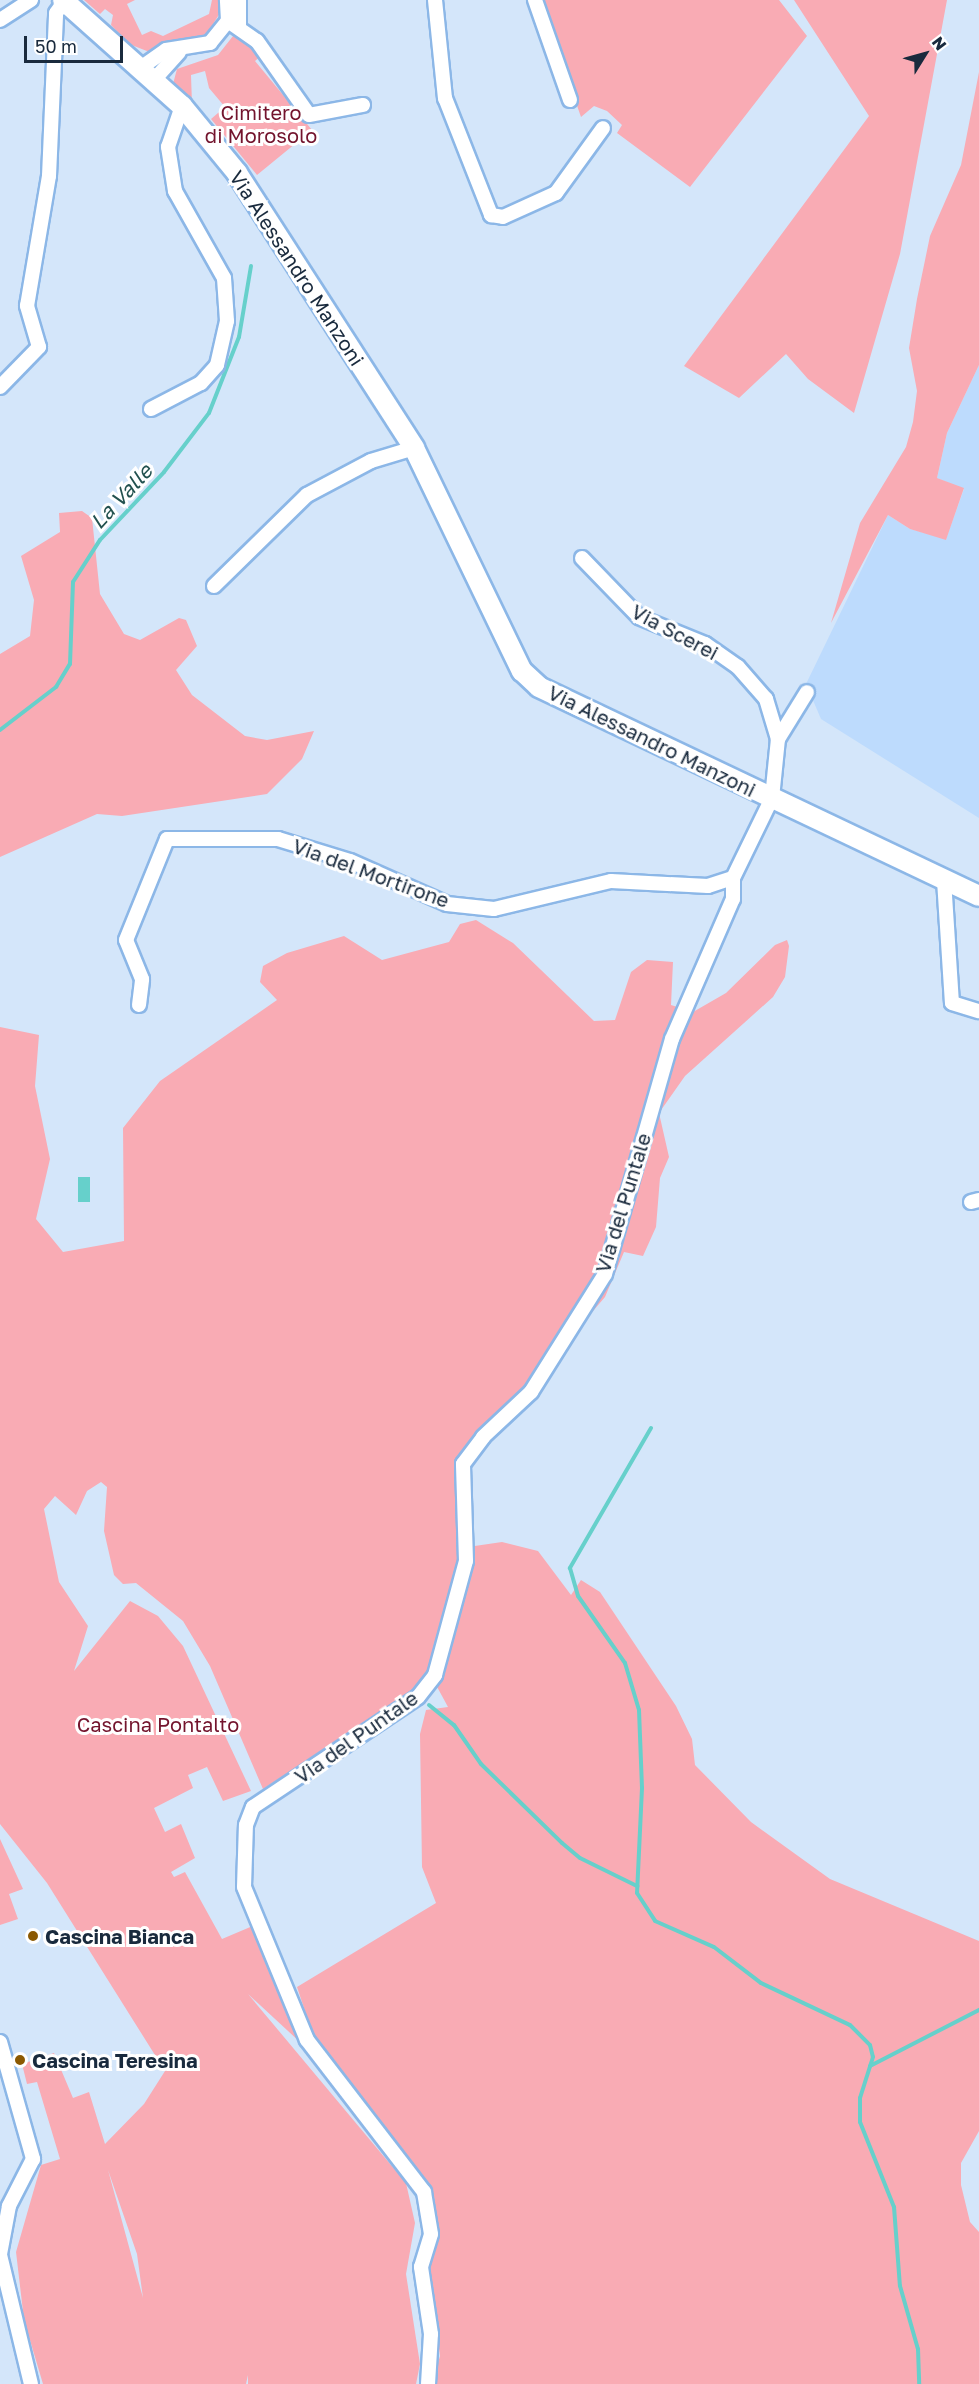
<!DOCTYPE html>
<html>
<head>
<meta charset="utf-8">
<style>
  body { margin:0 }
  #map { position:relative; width:979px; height:2384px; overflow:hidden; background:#d4e6fa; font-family:"Golos Text",sans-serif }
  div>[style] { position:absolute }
  .built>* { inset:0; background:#bddbfd }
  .green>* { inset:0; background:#f9abb4 }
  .water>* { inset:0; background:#66d0cb; transform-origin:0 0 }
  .stream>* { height:4px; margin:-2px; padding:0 2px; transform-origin:2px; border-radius:2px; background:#66d0cb }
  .roads { filter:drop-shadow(2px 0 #8cb7e7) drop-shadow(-2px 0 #8cb7e7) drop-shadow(0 2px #8cb7e7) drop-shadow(0 -2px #8cb7e7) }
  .street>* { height:14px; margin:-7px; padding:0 7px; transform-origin:7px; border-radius:7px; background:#fff }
  .secondary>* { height:20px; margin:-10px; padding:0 10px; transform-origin:10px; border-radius:10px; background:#fff }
  .dots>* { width:16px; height:16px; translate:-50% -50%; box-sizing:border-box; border:3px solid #fff; border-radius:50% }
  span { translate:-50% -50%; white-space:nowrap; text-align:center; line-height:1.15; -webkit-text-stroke:6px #fff; paint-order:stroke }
  .park-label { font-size:20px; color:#73142d }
  .street-label { font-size:20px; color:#192a3d }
  .poi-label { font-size:20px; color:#192a3d; font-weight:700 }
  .left { translate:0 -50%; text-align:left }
  .water-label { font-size:21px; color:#22514f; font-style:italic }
  .north { position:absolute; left:895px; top:24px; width:60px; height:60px; -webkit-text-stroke:4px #fff; paint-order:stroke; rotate:53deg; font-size:16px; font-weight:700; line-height:24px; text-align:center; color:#192a3d }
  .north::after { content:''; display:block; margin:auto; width:21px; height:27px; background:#192a3d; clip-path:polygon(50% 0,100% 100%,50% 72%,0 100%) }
  .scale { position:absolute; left:24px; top:36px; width:99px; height:27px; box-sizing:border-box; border:3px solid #192a3d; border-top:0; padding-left:8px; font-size:18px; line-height:21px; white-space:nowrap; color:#192a3d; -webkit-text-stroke:4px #fff; paint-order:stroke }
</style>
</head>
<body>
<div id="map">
  <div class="built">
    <div style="clip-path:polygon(979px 365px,979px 818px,821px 719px,806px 684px,888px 515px,910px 529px,946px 539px,964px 489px,937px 478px,947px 433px)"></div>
  </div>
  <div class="green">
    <div style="clip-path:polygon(84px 0,135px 0,127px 4px,142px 35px,151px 31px,163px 36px,209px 14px,212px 0,218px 0,220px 13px,205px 37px,152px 53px,129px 44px,111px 25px,113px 15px,105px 9px,100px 14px)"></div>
    <div style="clip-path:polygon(540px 0,779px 0,807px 36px,690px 187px,617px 133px,622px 125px,607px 111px,594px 106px,581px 117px)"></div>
    <div style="clip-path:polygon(794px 0,947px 0,900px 254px,854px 413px,808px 379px,786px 354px,739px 398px,684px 366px,869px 116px)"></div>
    <div style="clip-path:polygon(237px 31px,262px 55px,255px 61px,312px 130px,257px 175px,211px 119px,225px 107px,209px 88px,205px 71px,191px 75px,192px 104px,173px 84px,177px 69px,218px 55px)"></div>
    <div style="clip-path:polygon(979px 72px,979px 365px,947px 433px,937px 478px,964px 488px,946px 540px,910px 529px,888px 515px,831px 623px,860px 523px,906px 447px,913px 422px,917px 391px,909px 348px,917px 299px,930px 236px,961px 165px)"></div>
    <div style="clip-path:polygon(59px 513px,82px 511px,92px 518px,100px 594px,124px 634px,140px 640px,179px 618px,186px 620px,197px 646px,176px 670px,192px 695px,245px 736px,267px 740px,314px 731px,302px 759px,267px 794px,122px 816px,97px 814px,0 857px,0 654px,30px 636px,34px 600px,21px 556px,60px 532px)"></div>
    <div style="clip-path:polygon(evenodd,476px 920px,513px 943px,594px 1021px,615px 1020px,631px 972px,647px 960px,673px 962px,671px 1005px,693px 1012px,726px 993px,775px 945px,787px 940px,789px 946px,785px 977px,773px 997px,685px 1076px,659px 1113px,669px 1157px,660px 1178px,656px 1227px,643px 1256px,624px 1252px,605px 1297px,491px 1430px,455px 1462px,461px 1548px,502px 1542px,538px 1551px,571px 1595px,581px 1580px,600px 1592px,676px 1706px,692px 1739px,695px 1765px,751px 1822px,830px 1879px,979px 1941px,979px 2131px,961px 2163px,961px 2185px,970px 2222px,979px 2232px,979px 2384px,432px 2384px,440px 2356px,427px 2261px,439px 2231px,434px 2197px,313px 2035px,297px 1987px,436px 1903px,422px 1867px,420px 1734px,426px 1710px,448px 1707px,429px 1672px,404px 1698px,263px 1789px,210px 1666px,183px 1621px,136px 1583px,123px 1584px,114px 1575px,104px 1531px,107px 1487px,101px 1482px,87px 1491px,76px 1515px,55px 1496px,44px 1509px,59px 1582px,88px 1626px,74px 1671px,130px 1601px,158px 1616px,183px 1646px,251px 1791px,223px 1801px,207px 1767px,188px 1775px,193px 1788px,154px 1808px,165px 1832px,181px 1824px,195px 1858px,171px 1872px,174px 1877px,185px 1872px,222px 1939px,255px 1925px,301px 2043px,248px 1994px,406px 2183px,415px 2223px,406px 2274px,420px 2364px,416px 2384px,248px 2384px,248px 2375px,246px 2384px,43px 2384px,24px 2320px,16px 2252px,41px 2165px,60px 2159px,37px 2082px,27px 2084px,22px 2064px,54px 2053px,73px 2098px,89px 2092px,105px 2144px,144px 2104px,165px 2071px,47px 1883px,0 1824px,0 1027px,39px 1035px,35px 1086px,50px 1159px,36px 1219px,63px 1252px,124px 1241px,123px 1128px,160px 1081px,277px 1000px,260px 982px,263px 966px,287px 953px,344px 936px,382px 960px,449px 942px,460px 924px,476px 920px,108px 2170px,137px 2254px,143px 2298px,108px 2170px)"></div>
    <div style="clip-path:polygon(0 1839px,23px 1889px,9px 1894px,18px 1919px,0 1925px)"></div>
  </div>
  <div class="water">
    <div style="left:78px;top:1177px;width:12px;height:25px"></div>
  </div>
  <div class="stream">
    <div style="left:0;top:730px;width:71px;rotate:-37.5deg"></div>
    <div style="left:56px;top:687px;width:27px;rotate:-59deg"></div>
    <div style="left:70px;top:664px;width:82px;rotate:-87.9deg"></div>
    <div style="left:73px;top:582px;width:50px;rotate:-57.3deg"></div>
    <div style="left:100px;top:540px;width:93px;rotate:-46.7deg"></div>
    <div style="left:164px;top:472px;width:74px;rotate:-52.7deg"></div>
    <div style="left:209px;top:413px;width:82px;rotate:-68.5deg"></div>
    <div style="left:239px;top:337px;width:72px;rotate:-80.4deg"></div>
    <div style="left:651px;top:1428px;width:162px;rotate:120.1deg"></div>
    <div style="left:570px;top:1568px;width:29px;rotate:74deg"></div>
    <div style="left:578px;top:1596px;width:82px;rotate:55deg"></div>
    <div style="left:625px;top:1663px;width:49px;rotate:73.4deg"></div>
    <div style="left:639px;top:1710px;width:78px;rotate:87.8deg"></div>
    <div style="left:642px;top:1788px;width:105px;rotate:92.7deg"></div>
    <div style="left:637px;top:1893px;width:33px;rotate:57deg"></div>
    <div style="left:655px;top:1921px;width:64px;rotate:23.8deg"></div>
    <div style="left:714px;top:1947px;width:59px;rotate:37.5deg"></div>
    <div style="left:761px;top:1983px;width:98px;rotate:25.3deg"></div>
    <div style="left:850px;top:2025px;width:28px;rotate:45deg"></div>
    <div style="left:870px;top:2045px;width:12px;rotate:76deg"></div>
    <div style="left:873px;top:2057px;width:43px;rotate:107.6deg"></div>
    <div style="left:860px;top:2098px;width:24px;rotate:90deg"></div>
    <div style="left:860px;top:2122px;width:92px;rotate:68.2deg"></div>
    <div style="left:894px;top:2207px;width:79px;rotate:85.7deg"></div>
    <div style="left:900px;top:2286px;width:66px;rotate:74.1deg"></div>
    <div style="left:918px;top:2349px;width:35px;rotate:88deg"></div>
    <div style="left:429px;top:1705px;width:32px;rotate:39deg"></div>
    <div style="left:454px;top:1725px;width:47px;rotate:55.3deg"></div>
    <div style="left:481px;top:1764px;width:113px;rotate:44.3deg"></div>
    <div style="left:562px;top:1843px;width:23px;rotate:40deg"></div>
    <div style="left:580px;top:1858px;width:64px;rotate:26.2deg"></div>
    <div style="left:870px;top:2066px;width:123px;rotate:-27.2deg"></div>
  </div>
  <div class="roads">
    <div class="street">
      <div style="left:239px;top:0;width:27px;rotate:90deg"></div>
      <div style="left:435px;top:0;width:99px;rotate:84.2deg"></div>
      <div style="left:445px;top:98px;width:126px;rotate:68.5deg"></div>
      <div style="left:491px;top:215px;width:12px;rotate:9deg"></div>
      <div style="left:503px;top:217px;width:58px;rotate:-24.4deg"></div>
      <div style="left:556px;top:193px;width:80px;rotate:-54.1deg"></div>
      <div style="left:535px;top:0;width:106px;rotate:70.7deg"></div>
      <div style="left:0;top:20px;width:37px;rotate:-33deg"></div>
      <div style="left:228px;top:21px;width:35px;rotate:35deg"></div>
      <div style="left:257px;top:41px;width:90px;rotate:54.9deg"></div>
      <div style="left:309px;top:115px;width:55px;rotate:-10.5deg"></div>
      <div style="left:139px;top:69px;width:33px;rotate:-35deg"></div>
      <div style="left:166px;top:50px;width:45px;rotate:-9deg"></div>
      <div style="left:210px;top:43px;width:28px;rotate:-51deg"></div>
      <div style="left:228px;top:21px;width:21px;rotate:-93deg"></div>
      <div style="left:153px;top:81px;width:39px;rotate:-48deg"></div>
      <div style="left:0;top:387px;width:56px;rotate:-45.7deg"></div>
      <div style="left:39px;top:347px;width:43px;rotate:-106.3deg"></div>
      <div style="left:27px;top:306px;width:132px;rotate:-80.4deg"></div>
      <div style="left:49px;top:176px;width:163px;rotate:-87.5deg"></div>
      <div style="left:56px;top:13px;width:14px;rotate:-54deg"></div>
      <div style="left:151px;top:409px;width:56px;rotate:-27.5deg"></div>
      <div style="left:201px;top:383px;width:24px;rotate:-48deg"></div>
      <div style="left:217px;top:365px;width:45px;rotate:-77.2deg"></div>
      <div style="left:227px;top:321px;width:43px;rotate:-94deg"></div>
      <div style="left:224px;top:278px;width:100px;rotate:-119.4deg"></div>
      <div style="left:175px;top:191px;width:45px;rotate:-99deg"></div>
      <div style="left:168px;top:147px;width:43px;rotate:-71.1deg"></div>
      <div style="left:214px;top:586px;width:130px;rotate:-44.4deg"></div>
      <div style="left:307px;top:495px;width:72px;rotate:-28deg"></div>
      <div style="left:371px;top:461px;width:45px;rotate:-16.8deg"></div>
      <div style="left:778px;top:739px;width:55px;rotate:-58.3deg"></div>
      <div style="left:944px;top:880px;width:123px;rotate:86.3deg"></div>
      <div style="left:952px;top:1003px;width:28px;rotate:17deg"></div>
      <div style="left:139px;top:1005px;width:26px;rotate:-83deg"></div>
      <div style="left:142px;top:979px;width:42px;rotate:-112.3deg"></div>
      <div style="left:126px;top:940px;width:109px;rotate:-67.9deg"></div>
      <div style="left:167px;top:839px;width:111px"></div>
      <div style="left:278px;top:839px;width:75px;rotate:17deg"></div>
      <div style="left:350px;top:861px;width:106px;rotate:23.9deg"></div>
      <div style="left:447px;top:904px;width:47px;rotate:6.1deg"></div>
      <div style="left:494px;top:909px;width:120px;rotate:-13.5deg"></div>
      <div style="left:611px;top:881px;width:97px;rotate:3deg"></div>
      <div style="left:708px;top:886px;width:26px;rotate:-18deg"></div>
      <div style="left:733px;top:878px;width:89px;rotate:-64deg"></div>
      <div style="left:772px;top:798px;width:59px;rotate:-84.2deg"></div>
      <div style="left:778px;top:739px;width:42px;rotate:-106.7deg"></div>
      <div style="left:766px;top:699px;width:43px;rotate:-131.2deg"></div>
      <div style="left:738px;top:667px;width:40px;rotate:-145.1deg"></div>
      <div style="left:705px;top:644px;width:71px;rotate:-157.8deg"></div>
      <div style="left:639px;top:617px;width:82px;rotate:-134deg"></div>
      <div style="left:971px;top:1202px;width:8px;rotate:-14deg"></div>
      <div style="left:0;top:2042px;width:122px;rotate:74.2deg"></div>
      <div style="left:33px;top:2159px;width:53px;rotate:117.1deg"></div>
      <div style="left:9px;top:2206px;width:49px;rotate:100.6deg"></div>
      <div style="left:0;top:2255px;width:133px;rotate:76.5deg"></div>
      <div style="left:428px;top:2384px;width:50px;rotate:-86.6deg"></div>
      <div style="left:431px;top:2334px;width:68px;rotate:-98.5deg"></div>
      <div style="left:421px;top:2267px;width:34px;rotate:-73deg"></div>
      <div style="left:431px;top:2234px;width:43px;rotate:-99.5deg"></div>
      <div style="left:424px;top:2192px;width:192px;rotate:-127.6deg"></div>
      <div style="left:307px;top:2040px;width:165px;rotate:-112.4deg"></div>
      <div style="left:244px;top:1887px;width:62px;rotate:-88.2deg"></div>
      <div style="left:246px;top:1825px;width:19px;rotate:-69deg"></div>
      <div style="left:253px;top:1807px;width:198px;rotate:-33.7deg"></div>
      <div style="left:418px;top:1697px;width:28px;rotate:-52deg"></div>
      <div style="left:435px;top:1675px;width:118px;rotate:-74.8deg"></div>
      <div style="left:466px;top:1561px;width:97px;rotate:-91.8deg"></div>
      <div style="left:463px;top:1464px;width:34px;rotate:-53deg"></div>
      <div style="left:483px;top:1437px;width:66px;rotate:-43.2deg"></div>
      <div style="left:531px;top:1392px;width:139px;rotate:-57.9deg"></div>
      <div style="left:605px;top:1274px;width:244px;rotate:-74.1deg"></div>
      <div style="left:672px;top:1039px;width:153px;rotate:-66.5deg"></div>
      <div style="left:733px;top:899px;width:21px;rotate:-90deg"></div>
    </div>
    <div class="secondary">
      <div style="left:63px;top:0;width:159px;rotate:41.7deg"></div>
      <div style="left:182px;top:106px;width:87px;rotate:50.6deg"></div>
      <div style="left:237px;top:173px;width:327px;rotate:57.2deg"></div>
      <div style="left:414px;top:448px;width:248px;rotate:64.2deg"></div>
      <div style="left:522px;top:671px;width:23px;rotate:43deg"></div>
      <div style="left:539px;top:687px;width:487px;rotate:25.4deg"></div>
    </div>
  </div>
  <div class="dots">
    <div style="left:33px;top:1936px;background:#8b5902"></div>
    <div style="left:20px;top:2060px;background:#8b5902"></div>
  </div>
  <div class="park-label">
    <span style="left:261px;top:124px">Cimitero<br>di Morosolo</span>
    <span style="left:158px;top:1724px">Cascina Pontalto</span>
  </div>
  <div class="street-label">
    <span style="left:297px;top:268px;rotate:57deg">Via Alessandro Manzoni</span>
    <span style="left:675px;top:632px;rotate:28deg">Via Scerei</span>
    <span style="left:652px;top:741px;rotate:26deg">Via Alessandro Manzoni</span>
    <span style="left:371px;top:873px;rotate:20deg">Via del Mortirone</span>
    <span style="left:623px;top:1203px;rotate:-73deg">Via del Puntale</span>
    <span style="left:356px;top:1737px;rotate:-35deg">Via del Puntale</span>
  </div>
  <div class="poi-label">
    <span class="left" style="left:45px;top:1936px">Cascina Bianca</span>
    <span class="left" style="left:32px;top:2060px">Cascina Teresina</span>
  </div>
  <div class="water-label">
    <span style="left:121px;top:496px;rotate:-47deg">La Valle</span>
  </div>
  <div class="north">N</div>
  <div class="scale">50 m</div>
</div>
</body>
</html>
